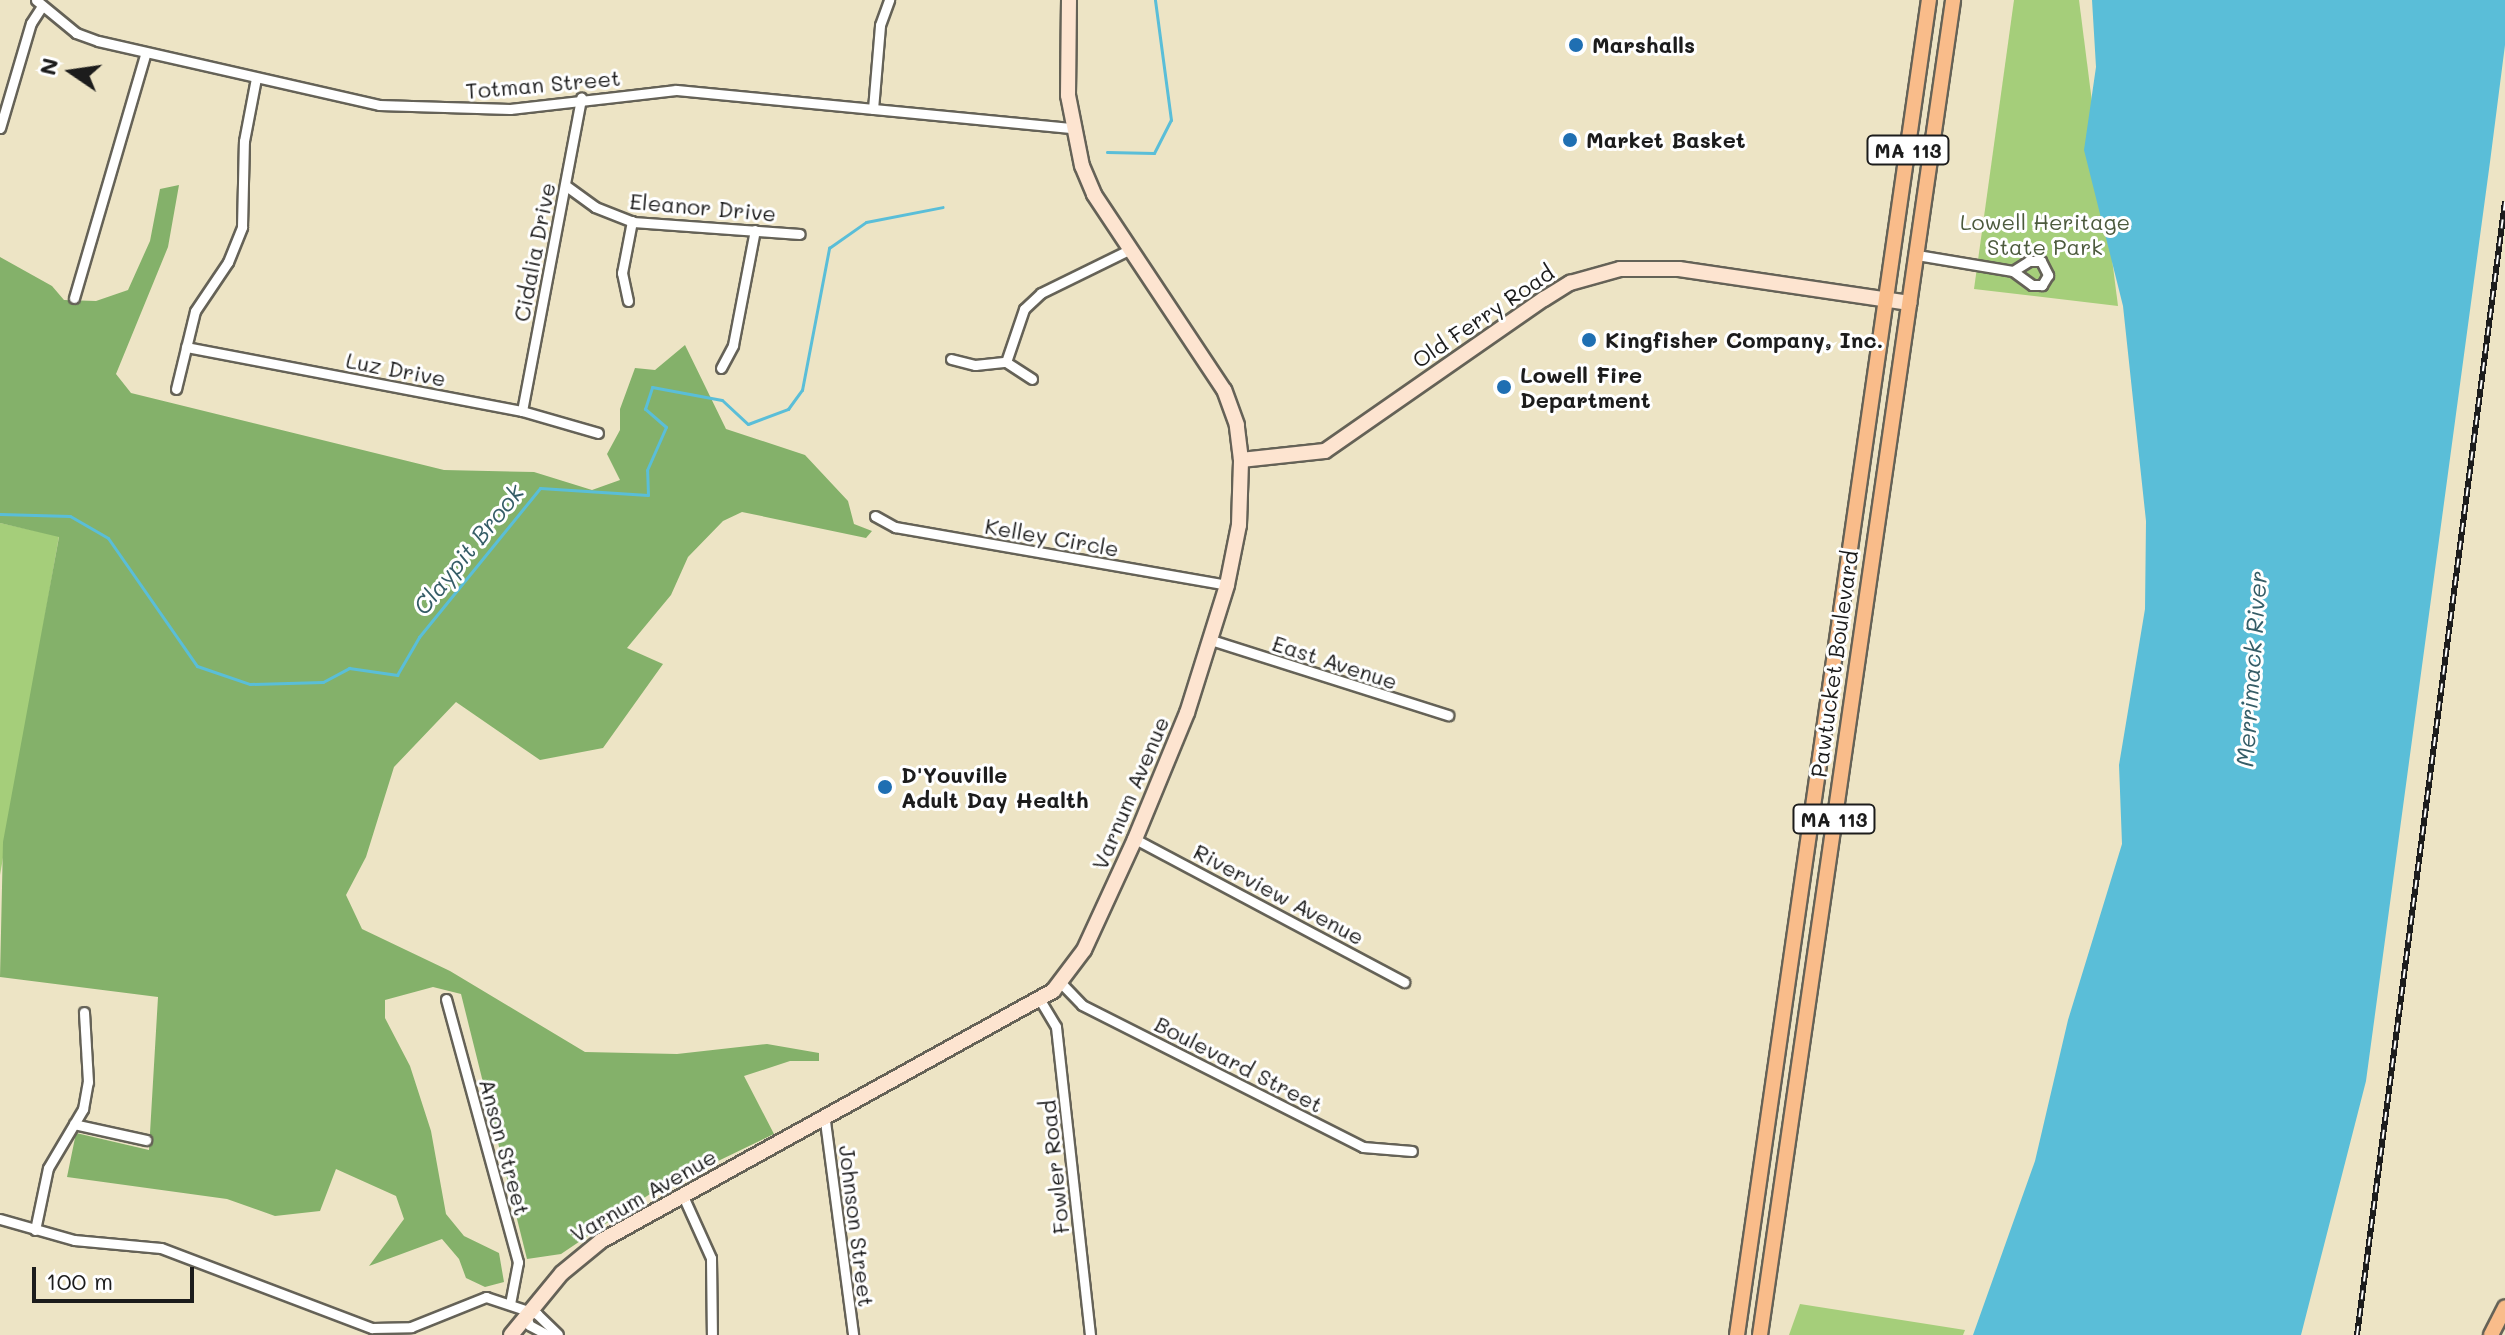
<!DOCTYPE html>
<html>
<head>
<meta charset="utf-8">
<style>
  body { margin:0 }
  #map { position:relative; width:2505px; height:1335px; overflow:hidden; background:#ede4c5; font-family:Mali,sans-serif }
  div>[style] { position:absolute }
  .green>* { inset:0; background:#a5ce7a }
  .forest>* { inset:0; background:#84b16a }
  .water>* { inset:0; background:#5abed8 }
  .stream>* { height:3px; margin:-1.5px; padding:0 1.5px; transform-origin:1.5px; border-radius:1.5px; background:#5abed8 }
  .roads { filter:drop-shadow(2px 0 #656257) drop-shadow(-2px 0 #656257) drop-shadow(0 2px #656257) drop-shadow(0 -2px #656257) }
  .street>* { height:9px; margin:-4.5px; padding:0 4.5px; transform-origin:4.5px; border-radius:4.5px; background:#fff }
  .secondary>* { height:14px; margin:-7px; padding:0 7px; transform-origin:7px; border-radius:7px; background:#fde4d0 }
  .primary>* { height:14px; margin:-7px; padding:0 7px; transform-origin:7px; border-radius:7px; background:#f9bc8a }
  .rail>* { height:6px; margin-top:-3px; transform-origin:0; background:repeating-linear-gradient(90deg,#fff 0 9px,#1c1c1c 0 18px); box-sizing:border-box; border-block:2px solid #1c1c1c }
  .dots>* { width:22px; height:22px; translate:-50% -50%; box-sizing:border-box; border:4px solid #fff; border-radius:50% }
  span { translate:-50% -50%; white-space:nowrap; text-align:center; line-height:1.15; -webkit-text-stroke:6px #fff; paint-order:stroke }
  .shield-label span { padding:2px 6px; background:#fff; border:2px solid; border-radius:6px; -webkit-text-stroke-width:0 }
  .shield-label { font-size:20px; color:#1c1c1c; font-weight:700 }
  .poi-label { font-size:22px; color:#1c1c1c; font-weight:700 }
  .left { translate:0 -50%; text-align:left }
  .street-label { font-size:22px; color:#1c1c1c }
  .park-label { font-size:22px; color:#4c5a3d }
  .water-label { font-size:24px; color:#355d67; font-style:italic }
  .north { position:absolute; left:32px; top:32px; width:80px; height:80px; -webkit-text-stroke:6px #fff; paint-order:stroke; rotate:283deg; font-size:22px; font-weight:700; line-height:32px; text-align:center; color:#1c1c1c }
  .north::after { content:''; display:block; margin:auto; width:28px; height:36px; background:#1c1c1c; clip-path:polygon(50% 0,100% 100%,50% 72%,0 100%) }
  .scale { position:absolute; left:32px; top:1267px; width:162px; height:36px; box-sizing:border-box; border:4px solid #1c1c1c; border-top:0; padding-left:10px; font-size:24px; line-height:28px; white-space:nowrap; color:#1c1c1c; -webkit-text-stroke:6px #fff; paint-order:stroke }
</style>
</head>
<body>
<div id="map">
  <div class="green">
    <div style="clip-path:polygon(2014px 0,2079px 0,2118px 306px,1974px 289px)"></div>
    <div style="clip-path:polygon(0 523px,59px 536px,0 875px)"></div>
    <div style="clip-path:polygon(1800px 1304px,1965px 1330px,1963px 1335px,1789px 1335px)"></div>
  </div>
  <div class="forest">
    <div style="clip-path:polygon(179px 185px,168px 247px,116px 374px,131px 393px,444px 470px,534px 472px,592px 490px,620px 480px,607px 454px,620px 430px,620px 409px,635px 368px,655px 370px,685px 345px,726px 429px,805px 455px,848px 501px,854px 524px,872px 531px,866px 538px,742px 512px,723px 521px,688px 557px,671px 595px,627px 648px,663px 664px,603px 748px,540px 760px,456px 702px,394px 767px,366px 857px,346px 895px,362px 929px,450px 971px,585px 1052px,677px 1054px,767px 1044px,819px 1053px,819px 1061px,790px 1061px,744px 1076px,774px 1134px,650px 1194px,561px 1254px,527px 1259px,461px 994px,433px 987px,385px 1000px,385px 1018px,410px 1066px,431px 1131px,446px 1214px,464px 1236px,499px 1253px,504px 1282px,485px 1287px,466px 1278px,459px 1259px,442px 1239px,369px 1266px,404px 1219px,396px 1196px,336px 1169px,320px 1211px,275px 1216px,227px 1199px,67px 1177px,76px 1133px,149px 1150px,158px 997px,0 977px,3px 842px,59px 537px,0 523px,0 257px,52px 286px,64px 300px,96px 301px,128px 290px,150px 241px,160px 189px)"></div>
  </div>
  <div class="water">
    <div style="clip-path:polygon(2092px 0,2505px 0,2505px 45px,2490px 162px,2366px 1081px,2301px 1335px,1973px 1335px,2035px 1161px,2068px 1020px,2122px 844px,2119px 765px,2145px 609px,2146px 521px,2123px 306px,2084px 150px,2096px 67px)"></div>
  </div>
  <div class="stream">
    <div style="left:1107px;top:152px;width:47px;rotate:1.2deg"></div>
    <div style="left:1154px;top:153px;width:37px;rotate:-63deg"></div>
    <div style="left:1171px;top:120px;width:121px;rotate:-97.6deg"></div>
    <div style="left:0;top:514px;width:70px;rotate:1.6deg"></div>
    <div style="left:70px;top:516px;width:44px;rotate:30.1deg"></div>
    <div style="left:108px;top:538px;width:156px;rotate:55.2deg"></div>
    <div style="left:197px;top:666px;width:56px;rotate:18.8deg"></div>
    <div style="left:250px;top:684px;width:73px;rotate:-1.6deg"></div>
    <div style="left:323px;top:682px;width:30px;rotate:-28deg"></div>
    <div style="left:349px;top:668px;width:49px;rotate:8.3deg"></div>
    <div style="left:397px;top:675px;width:44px;rotate:-59.9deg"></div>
    <div style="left:419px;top:637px;width:192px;rotate:-50.9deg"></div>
    <div style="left:540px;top:488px;width:108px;rotate:3.7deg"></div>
    <div style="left:648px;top:495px;width:25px;rotate:-92deg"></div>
    <div style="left:647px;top:470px;width:47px;rotate:-66.2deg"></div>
    <div style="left:666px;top:427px;width:28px;rotate:-139deg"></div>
    <div style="left:645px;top:409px;width:23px;rotate:-72deg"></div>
    <div style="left:652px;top:387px;width:71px;rotate:10.5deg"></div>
    <div style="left:722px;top:400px;width:35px;rotate:43deg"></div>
    <div style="left:748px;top:424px;width:43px;rotate:-20.6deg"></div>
    <div style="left:788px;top:409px;width:24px;rotate:-54deg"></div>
    <div style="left:802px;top:390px;width:145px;rotate:-79.2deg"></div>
    <div style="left:829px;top:248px;width:45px;rotate:-35.1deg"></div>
    <div style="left:866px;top:222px;width:78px;rotate:-11deg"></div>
  </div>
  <div class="roads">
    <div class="street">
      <div style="left:36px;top:0;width:52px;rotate:39.5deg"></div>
      <div style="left:76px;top:33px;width:23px;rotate:20deg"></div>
      <div style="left:98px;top:41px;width:288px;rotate:12.8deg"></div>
      <div style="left:379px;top:105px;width:131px;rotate:1.7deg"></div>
      <div style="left:510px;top:109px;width:167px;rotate:-6.5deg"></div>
      <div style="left:676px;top:90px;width:397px;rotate:5.5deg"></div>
      <div style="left:873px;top:109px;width:84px;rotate:-85.2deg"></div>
      <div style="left:880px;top:25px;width:27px;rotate:-70deg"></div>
      <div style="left:0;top:128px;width:109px;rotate:-73.6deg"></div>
      <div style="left:31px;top:23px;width:20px;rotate:-57deg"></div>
      <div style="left:565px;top:185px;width:37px;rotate:36deg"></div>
      <div style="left:595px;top:207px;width:41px;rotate:21.5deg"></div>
      <div style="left:633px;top:222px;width:167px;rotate:4.1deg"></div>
      <div style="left:1917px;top:255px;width:97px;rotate:9.5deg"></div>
      <div style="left:2013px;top:271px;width:19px;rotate:-32deg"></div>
      <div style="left:2029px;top:261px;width:12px"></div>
      <div style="left:2041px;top:261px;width:16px;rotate:63deg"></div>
      <div style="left:2048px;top:275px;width:12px;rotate:121deg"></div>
      <div style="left:2042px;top:285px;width:10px;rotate:180deg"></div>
      <div style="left:2032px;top:285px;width:24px;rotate:-144deg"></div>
      <div style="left:74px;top:298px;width:253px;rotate:-73.7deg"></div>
      <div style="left:628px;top:301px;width:29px;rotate:-102deg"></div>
      <div style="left:622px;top:273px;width:53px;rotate:-79.1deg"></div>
      <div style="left:186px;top:347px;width:342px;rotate:10.8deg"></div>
      <div style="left:522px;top:411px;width:79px;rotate:16.1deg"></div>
      <div style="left:951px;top:359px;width:25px;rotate:14deg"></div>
      <div style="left:975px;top:365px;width:31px;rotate:-6deg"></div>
      <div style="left:1006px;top:362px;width:31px;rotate:33deg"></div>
      <div style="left:1006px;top:362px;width:56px;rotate:-71.2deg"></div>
      <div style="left:1024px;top:309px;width:23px;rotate:-43deg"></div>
      <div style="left:1041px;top:293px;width:100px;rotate:-26.1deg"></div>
      <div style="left:721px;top:368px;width:26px;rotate:-62deg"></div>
      <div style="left:733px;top:345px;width:117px;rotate:-79.2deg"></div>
      <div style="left:176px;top:389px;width:80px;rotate:-76.3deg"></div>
      <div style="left:195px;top:311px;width:59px;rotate:-56deg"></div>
      <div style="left:228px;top:262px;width:38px;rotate:-68deg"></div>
      <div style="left:242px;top:227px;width:86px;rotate:-88.7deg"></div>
      <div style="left:244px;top:141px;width:64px;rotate:-79.2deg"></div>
      <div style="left:522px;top:411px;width:319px;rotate:-79.3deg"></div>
      <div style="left:875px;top:516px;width:23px;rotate:29deg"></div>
      <div style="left:895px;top:527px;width:337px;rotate:9.9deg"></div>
      <div style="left:1211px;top:640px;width:249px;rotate:17.6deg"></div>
      <div style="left:1135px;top:839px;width:305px;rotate:28deg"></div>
      <div style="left:1061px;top:983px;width:30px;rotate:46deg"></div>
      <div style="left:1082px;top:1005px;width:315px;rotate:26.8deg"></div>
      <div style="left:1363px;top:1147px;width:49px;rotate:4.7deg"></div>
      <div style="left:446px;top:999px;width:273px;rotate:74.7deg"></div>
      <div style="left:518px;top:1262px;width:43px;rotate:100.8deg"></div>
      <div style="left:1040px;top:1000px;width:31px;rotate:59deg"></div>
      <div style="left:1056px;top:1027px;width:310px;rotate:83.7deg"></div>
      <div style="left:825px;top:1121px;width:216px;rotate:82.5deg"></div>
      <div style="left:74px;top:1124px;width:74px;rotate:12.5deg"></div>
      <div style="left:683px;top:1196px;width:68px;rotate:65.7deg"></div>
      <div style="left:711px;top:1258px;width:77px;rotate:89.3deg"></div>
      <div style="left:0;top:1219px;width:77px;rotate:15.8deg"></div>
      <div style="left:74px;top:1240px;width:87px;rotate:5.3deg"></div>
      <div style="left:161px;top:1248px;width:226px;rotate:20.8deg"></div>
      <div style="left:372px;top:1328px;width:39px;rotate:-1deg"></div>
      <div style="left:411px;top:1327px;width:81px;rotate:-21.8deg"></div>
      <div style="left:486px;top:1297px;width:54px;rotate:18.4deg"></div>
      <div style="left:537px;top:1314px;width:29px;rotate:44deg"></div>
      <div style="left:35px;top:1230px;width:63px;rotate:-78.2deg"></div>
      <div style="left:48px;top:1168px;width:69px;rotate:-59.3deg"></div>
      <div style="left:83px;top:1109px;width:27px;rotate:-80deg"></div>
      <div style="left:88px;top:1082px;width:70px;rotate:-93.3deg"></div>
      <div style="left:526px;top:1314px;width:11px;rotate:75deg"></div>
      <div style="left:529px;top:1325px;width:21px;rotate:28deg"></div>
    </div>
    <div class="secondary">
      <div style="left:1241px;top:460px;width:84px;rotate:-6.1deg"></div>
      <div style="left:1325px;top:451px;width:267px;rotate:-34.8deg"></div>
      <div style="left:1544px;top:299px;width:31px;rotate:-32deg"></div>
      <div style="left:1570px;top:283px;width:52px;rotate:-15.6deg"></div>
      <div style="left:1620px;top:269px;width:59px"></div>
      <div style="left:1679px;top:269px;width:233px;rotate:8.4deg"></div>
      <div style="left:511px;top:1335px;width:80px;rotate:-50.6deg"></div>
      <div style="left:562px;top:1273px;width:50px;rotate:-39.4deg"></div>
      <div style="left:601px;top:1241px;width:517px;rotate:-28.95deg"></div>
      <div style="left:1053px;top:991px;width:51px;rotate:-52.9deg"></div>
      <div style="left:1084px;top:950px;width:122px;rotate:-65.3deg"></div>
      <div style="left:1135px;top:839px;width:136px;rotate:-67.6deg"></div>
      <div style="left:1187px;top:713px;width:134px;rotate:-72.6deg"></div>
      <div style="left:1227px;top:585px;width:61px;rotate:-78.7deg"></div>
      <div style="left:1239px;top:525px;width:65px;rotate:-88.2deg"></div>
      <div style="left:1241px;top:460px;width:35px;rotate:-97deg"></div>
      <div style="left:1237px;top:425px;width:37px;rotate:-110deg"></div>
      <div style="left:1224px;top:390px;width:235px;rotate:-123.6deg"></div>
      <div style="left:1094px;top:194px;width:30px;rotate:-113deg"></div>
      <div style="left:1082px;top:166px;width:72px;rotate:-101.2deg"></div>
      <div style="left:1068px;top:95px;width:95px;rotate:-89.4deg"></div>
    </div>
    <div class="primary">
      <div style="left:1737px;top:1335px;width:1349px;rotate:-81.82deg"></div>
      <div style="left:1760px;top:1335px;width:1349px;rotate:-81.77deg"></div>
      <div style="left:2491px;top:1335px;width:31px;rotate:-63deg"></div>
    </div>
  </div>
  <div class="rail">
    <div style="left:2357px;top:1335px;width:1143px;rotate:-82.56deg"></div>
  </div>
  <div class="dots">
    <div style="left:1576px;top:45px;background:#1f6fb2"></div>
    <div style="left:1570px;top:140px;background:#1f6fb2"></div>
    <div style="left:1589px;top:340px;background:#1f6fb2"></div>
    <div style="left:1504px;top:387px;background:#1f6fb2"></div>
    <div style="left:885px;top:787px;background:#1f6fb2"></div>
  </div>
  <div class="shield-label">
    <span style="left:1908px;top:150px">MA 113</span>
    <span style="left:1834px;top:819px">MA 113</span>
  </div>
  <div class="poi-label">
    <span class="left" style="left:1592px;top:45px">Marshalls</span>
    <span class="left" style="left:1586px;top:140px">Market Basket</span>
    <span class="left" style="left:1605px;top:340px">Kingfisher Company, Inc.</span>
    <span class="left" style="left:1520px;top:387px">Lowell Fire<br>Department</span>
    <span class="left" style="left:901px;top:787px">D'Youville<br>Adult Day Health</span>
  </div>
  <div class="street-label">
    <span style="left:543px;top:84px;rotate:-5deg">Totman Street</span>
    <span style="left:703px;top:207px;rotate:5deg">Eleanor Drive</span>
    <span style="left:534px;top:252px;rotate:-79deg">Cidalia Drive</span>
    <span style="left:1483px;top:316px;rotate:-34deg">Old Ferry Road</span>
    <span style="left:396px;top:369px;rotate:11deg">Luz Drive</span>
    <span style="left:1052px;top:537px;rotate:10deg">Kelley Circle</span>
    <span style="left:1335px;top:662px;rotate:18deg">East Avenue</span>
    <span style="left:1834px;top:664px;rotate:-82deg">Pawtucket Boulevard</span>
    <span style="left:1130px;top:793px;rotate:-67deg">Varnum Avenue</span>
    <span style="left:1279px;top:894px;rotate:28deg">Riverview Avenue</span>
    <span style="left:1239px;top:1064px;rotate:27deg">Boulevard Street</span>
    <span style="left:505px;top:1147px;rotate:75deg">Anson Street</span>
    <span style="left:1054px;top:1167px;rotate:-96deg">Fowler Road</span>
    <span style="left:643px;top:1195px;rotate:-30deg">Varnum Avenue</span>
    <span style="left:857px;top:1226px;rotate:83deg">Johnson Street</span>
  </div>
  <div class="park-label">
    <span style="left:2045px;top:234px">Lowell Heritage<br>State Park</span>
  </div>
  <div class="water-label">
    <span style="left:468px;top:549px;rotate:-51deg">Claypit Brook</span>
    <span style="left:2251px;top:669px;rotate:-86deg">Merrimack River</span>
  </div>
  <div class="north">N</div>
  <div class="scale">100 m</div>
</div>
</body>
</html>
